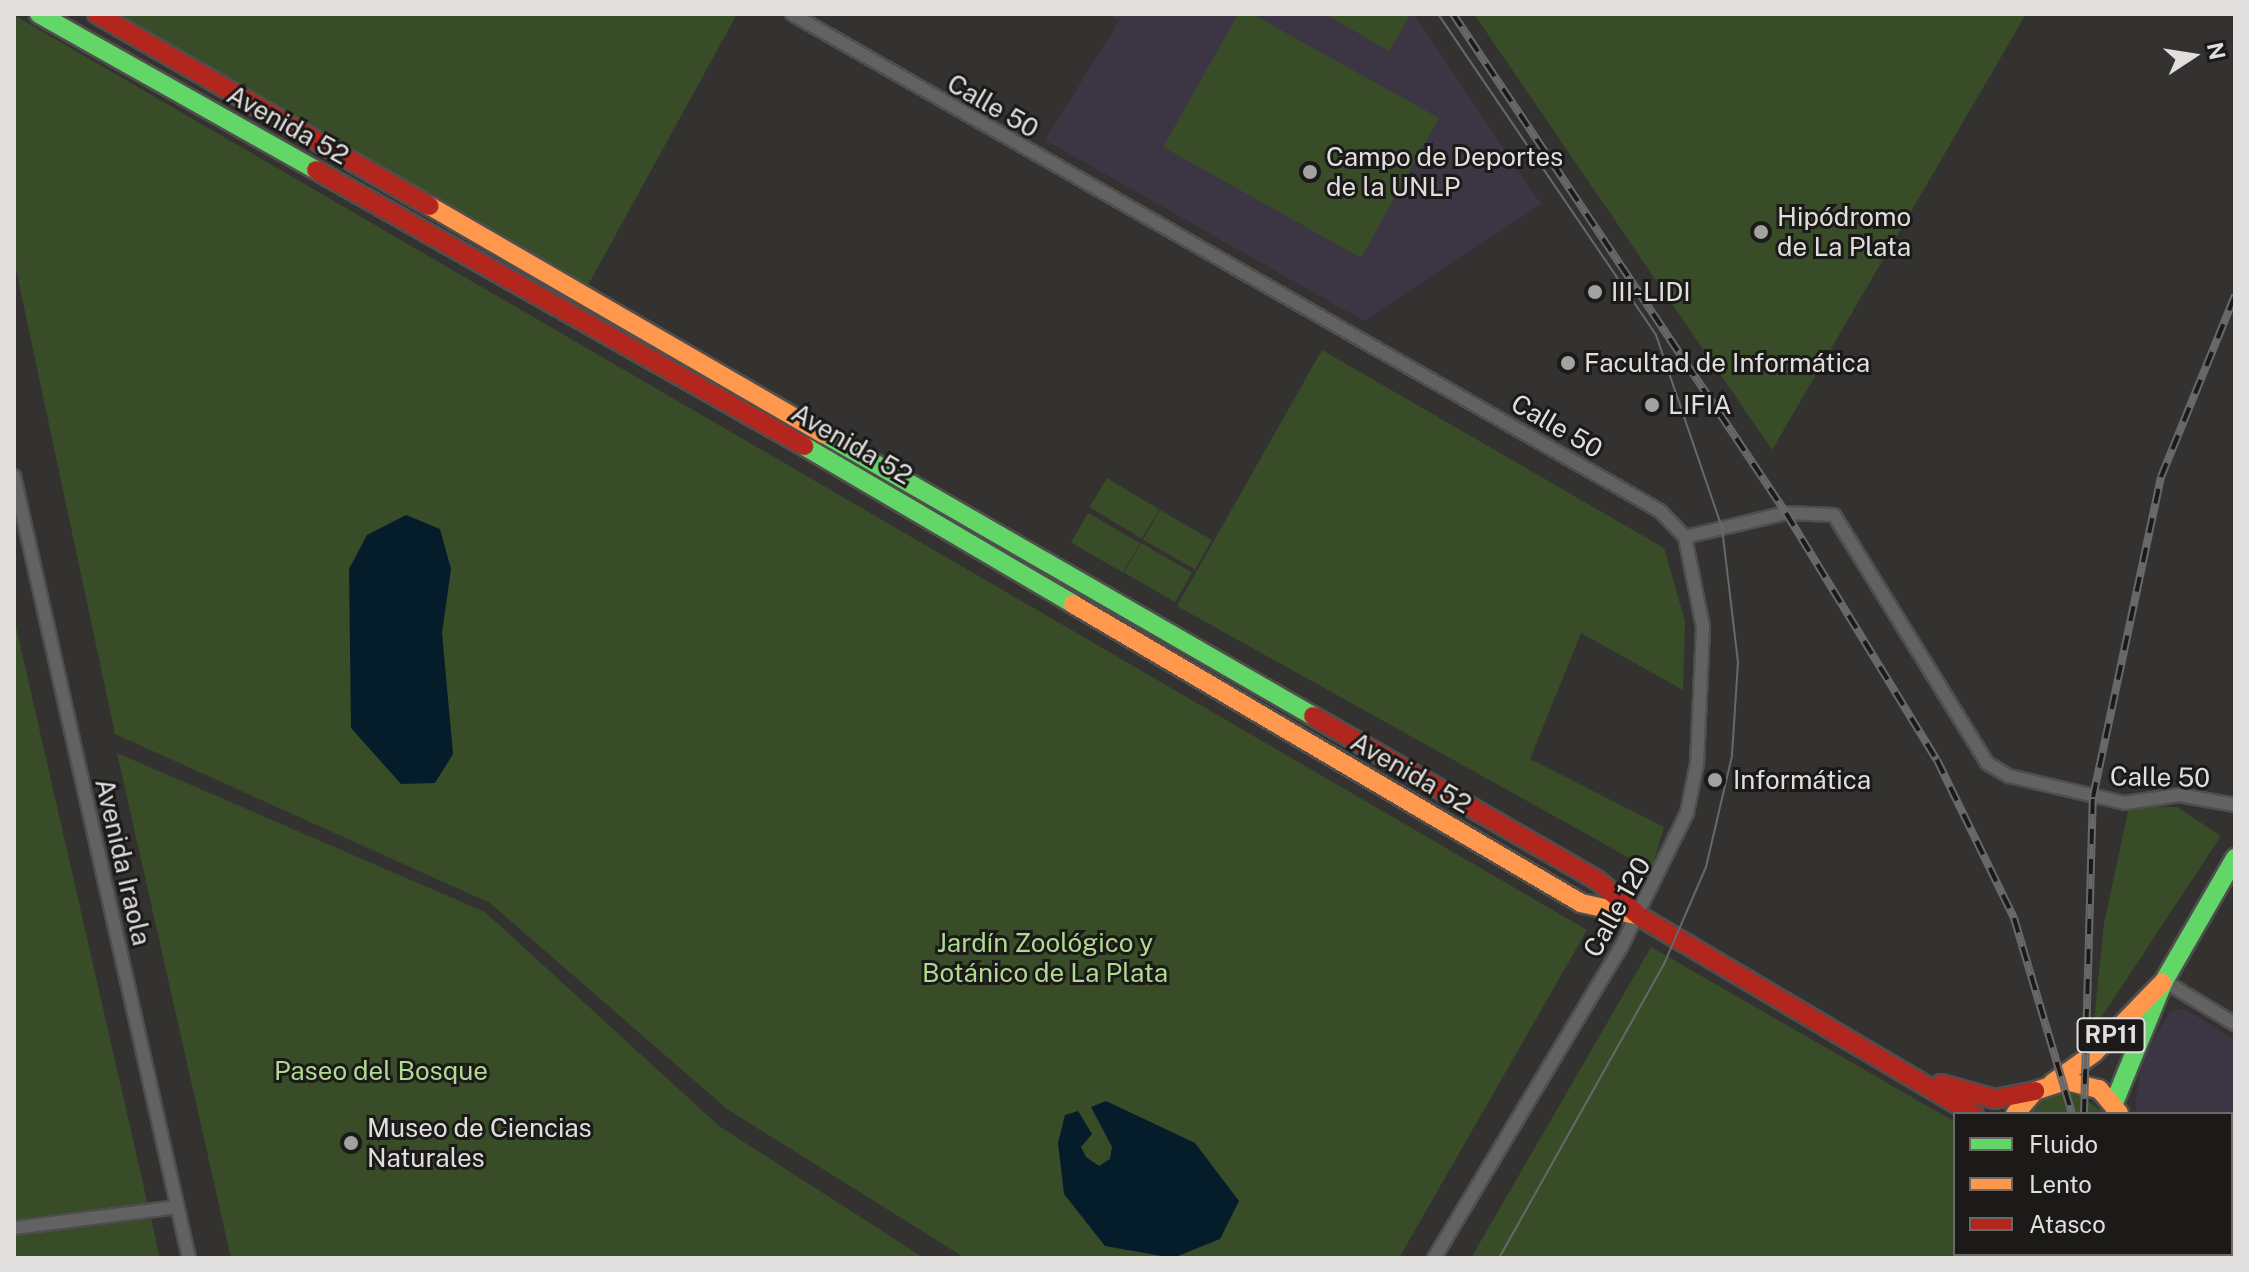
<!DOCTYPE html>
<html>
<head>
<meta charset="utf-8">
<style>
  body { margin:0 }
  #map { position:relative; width:2249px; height:1272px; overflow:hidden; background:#333231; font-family:"Public Sans",sans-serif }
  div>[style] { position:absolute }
  .education>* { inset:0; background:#3c3544 }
  .green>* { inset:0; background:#384c28; transform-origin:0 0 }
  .water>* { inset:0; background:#051d2b }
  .roads { filter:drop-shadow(2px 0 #4f4e4d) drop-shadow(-2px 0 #4f4e4d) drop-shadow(0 2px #4f4e4d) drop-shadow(0 -2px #4f4e4d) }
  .street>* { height:12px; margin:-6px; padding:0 6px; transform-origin:6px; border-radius:6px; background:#636262 }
  .fast>* { height:18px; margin:-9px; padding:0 9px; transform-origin:9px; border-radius:9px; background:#63d668 }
  .slow>* { height:18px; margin:-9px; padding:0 9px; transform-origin:9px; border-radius:9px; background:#ff974d }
  .jam>* { height:18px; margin:-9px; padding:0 9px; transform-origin:9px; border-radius:9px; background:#b3261e }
  .tram>* { height:2px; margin:-1px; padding:0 1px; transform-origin:1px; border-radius:1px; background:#696868 }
  .rail>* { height:8px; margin-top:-4px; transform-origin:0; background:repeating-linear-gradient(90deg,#1b1a19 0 15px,#696868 0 30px); box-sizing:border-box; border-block:2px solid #696868 }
  .dots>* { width:22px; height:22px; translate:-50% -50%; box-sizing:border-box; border:4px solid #1b1a19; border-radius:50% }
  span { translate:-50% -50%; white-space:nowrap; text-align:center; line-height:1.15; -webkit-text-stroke:6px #1b1a19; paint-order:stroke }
  .shield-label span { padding:2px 6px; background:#1b1a19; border:2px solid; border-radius:6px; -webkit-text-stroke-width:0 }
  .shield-label { font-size:24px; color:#e1dfde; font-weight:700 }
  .street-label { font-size:26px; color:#e1dfde }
  .poi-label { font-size:26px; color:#e1dfde }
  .left { translate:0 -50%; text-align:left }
  .park-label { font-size:26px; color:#afda90 }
  .frame { position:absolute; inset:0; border:16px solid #e1dfde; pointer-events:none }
  .legend { position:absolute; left:1953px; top:1112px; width:280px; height:144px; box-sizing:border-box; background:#1b1a19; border:2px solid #6a6968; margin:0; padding:10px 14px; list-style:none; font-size:24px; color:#e1dfde }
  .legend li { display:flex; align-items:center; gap:16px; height:40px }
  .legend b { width:40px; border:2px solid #6a6968 }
  .north { position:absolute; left:2153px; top:16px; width:80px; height:80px; -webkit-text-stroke:6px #1b1a19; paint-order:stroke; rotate:78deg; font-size:22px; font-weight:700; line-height:32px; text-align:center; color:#e1dfde }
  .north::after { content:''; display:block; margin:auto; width:28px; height:36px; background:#e1dfde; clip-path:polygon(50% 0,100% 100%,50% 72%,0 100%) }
</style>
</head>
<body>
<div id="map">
  <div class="education">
    <div style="clip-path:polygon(1107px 14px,1414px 14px,1541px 204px,1364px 321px,1045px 140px,1119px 21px)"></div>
    <div style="clip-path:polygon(2185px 1009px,2235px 1040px,2235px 1258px,2133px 1258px,2231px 1254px,2231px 1114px,2138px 1114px,2135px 1103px,2142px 1060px,2170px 1011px)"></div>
  </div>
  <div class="green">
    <div style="clip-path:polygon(108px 14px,737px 14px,587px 287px)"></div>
    <div style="clip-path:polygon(1238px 14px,1252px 14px,1439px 118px,1361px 258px,1163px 147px)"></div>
    <div style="clip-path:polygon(1325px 14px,1403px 14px,1409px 17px,1389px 51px)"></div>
    <div style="clip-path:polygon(1474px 14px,2026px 14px,1772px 450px)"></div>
    <div style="clip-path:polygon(14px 15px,1587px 930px,1399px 1258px,965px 1258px,727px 1109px,490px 903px,115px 734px,14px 260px)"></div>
    <div style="clip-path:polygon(1322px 350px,1664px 548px,1685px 621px,1683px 690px,1581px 633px,1530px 759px,1664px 827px,1651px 870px,1177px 606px)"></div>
    <div style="left:1107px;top:478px;width:61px;height:34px;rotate:31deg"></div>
    <div style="left:1160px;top:510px;width:60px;height:34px;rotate:30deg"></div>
    <div style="left:1088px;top:513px;width:60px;height:34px;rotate:30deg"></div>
    <div style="left:1141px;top:543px;width:59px;height:34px;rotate:30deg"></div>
    <div style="clip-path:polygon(14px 618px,160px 1258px,14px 1258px)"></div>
    <div style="clip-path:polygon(117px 753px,485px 912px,719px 1126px,924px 1258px,231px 1258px)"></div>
    <div style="clip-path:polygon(2129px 806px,2177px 807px,2221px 836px,2093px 1030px,2104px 924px)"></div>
    <div style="clip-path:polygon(1651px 947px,1955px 1122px,1955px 1254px,1974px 1258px,1471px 1258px)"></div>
    <div style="clip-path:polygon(2073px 1091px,2107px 1114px,2022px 1114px,2037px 1099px)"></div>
  </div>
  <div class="water">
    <div style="clip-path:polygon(406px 515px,440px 529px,451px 569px,442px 633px,453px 754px,435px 783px,401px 784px,351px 728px,349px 569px,367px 535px)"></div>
    <div style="clip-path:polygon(1106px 1101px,1195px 1143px,1239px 1201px,1220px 1239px,1173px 1258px,1105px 1246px,1064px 1194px,1058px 1143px,1065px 1115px,1078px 1111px,1092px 1134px,1081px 1147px,1086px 1157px,1099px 1166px,1110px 1159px,1112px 1147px,1091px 1107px)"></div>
  </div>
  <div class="roads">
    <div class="street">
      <div style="left:792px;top:14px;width:1000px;rotate:29.79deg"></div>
      <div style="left:1660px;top:511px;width:36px;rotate:46deg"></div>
      <div style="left:1685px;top:537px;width:92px;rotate:78.7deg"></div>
      <div style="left:1703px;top:627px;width:136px;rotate:92.5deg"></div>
      <div style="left:1697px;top:763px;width:51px;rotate:101.3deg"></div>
      <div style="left:1687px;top:813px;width:149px;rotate:116.2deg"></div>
      <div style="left:1621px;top:947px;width:363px;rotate:121deg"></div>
      <div style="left:14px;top:476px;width:801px;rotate:77.39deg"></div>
      <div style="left:1685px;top:537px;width:104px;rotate:-13.4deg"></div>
      <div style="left:1786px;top:513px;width:48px;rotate:2.4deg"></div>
      <div style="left:1834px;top:515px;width:291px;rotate:58.3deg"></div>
      <div style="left:1987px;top:763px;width:26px;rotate:31deg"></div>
      <div style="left:2009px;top:776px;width:119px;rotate:13.1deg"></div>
      <div style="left:2125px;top:803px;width:55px;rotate:-8.4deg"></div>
      <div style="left:2179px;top:795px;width:57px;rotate:10.1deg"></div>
      <div style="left:2164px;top:981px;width:83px;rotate:31.2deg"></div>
      <div style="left:14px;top:1228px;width:165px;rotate:-7.3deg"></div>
    </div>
    <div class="fast">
      <div style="left:39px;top:14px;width:318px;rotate:29.4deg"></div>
      <div style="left:824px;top:434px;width:564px;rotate:29.97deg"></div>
      <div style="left:804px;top:446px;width:312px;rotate:30.4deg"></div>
      <div style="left:2114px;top:1103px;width:132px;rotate:-67.7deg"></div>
      <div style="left:2164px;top:981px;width:142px;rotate:-60deg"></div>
    </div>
    <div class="slow">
      <div style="left:430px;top:206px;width:455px;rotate:30.1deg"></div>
      <div style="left:1073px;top:604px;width:589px;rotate:30.48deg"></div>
      <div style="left:1581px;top:903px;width:56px;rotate:12.3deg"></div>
      <div style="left:2052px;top:1083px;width:52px;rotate:-35.5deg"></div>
      <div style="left:2094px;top:1053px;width:98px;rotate:-45.8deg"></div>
      <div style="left:2015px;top:1114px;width:30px;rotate:-49deg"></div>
      <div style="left:2035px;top:1091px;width:33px;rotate:-18deg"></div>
      <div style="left:2066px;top:1081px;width:34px;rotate:14deg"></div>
      <div style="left:2099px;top:1089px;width:31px;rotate:50deg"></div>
      <div style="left:2002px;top:1258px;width:5px;rotate:-53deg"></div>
    </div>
    <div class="jam">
      <div style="left:97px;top:14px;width:384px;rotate:30deg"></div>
      <div style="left:316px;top:170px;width:561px;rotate:29.49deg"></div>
      <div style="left:1313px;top:716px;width:328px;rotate:30deg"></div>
      <div style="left:1597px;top:880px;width:55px;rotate:40.6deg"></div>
      <div style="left:1639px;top:916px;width:389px;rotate:30.6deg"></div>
      <div style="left:1941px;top:1084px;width:56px;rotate:15.5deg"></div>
      <div style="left:1995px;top:1099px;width:41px;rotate:-11.3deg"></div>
    </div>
  </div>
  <div class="tram">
    <div style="left:1438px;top:14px;width:388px;rotate:55.8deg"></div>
    <div style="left:1656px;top:335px;width:204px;rotate:71.1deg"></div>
    <div style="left:1722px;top:528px;width:135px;rotate:83.2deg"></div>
    <div style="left:1738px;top:662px;width:94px;rotate:93.7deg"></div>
    <div style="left:1732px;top:756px;width:114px;rotate:103.2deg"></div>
    <div style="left:1706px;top:867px;width:106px;rotate:113.4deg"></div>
    <div style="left:1664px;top:964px;width:337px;rotate:119.3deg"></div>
  </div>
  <div class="rail">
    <div style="left:1453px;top:14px;width:600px;rotate:56.28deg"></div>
    <div style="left:1786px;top:513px;width:289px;rotate:58.6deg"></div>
    <div style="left:1937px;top:760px;width:176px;rotate:64deg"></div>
    <div style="left:2014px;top:918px;width:204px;rotate:73.5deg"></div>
    <div style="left:2084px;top:1114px;width:317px;rotate:-88.4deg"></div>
    <div style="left:2093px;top:797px;width:327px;rotate:-78deg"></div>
    <div style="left:2161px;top:477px;width:196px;rotate:-67.8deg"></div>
    <div style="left:2105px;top:1254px;width:4px;rotate:76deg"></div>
  </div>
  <div class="dots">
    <div style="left:1310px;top:172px;background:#a4a2a1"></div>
    <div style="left:1761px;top:232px;background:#a4a2a1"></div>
    <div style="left:1595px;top:292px;background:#a4a2a1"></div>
    <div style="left:1568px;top:363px;background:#a4a2a1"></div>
    <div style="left:1652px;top:405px;background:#a4a2a1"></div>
    <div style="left:1715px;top:780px;background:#a4a2a1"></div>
    <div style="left:351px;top:1143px;background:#a4a2a1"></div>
  </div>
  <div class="shield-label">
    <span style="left:2111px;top:1035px">RP11</span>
  </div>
  <div class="street-label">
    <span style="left:993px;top:106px;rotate:30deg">Calle 50</span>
    <span style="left:288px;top:125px;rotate:29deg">Avenida 52</span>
    <span style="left:1557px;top:426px;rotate:30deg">Calle 50</span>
    <span style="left:852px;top:444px;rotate:30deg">Avenida 52</span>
    <span style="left:1411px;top:773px;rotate:30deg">Avenida 52</span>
    <span style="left:2160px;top:777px;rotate:1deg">Calle 50</span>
    <span style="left:123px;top:862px;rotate:77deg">Avenida Iraola</span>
    <span style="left:1617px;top:907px;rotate:-61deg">Calle 120</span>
  </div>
  <div class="poi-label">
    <span class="left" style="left:1326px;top:172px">Campo de Deportes<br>de la UNLP</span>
    <span class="left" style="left:1777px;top:232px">Hipódromo<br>de La Plata</span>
    <span class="left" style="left:1611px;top:292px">III-LIDI</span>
    <span class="left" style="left:1584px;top:363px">Facultad de Informática</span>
    <span class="left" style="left:1668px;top:405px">LIFIA</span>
    <span class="left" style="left:1733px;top:780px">Informática</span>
    <span class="left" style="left:367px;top:1143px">Museo de Ciencias<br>Naturales</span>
  </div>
  <div class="park-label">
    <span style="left:1045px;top:958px">Jardín Zoológico y<br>Botánico de La Plata</span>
    <span style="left:381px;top:1071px">Paseo del Bosque</span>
  </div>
  <div class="frame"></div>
  <ul class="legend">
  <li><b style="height:10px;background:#63d668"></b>Fluido</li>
  <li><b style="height:10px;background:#ff974d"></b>Lento</li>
  <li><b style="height:10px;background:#b3261e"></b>Atasco</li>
  </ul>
  <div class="north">N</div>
</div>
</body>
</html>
